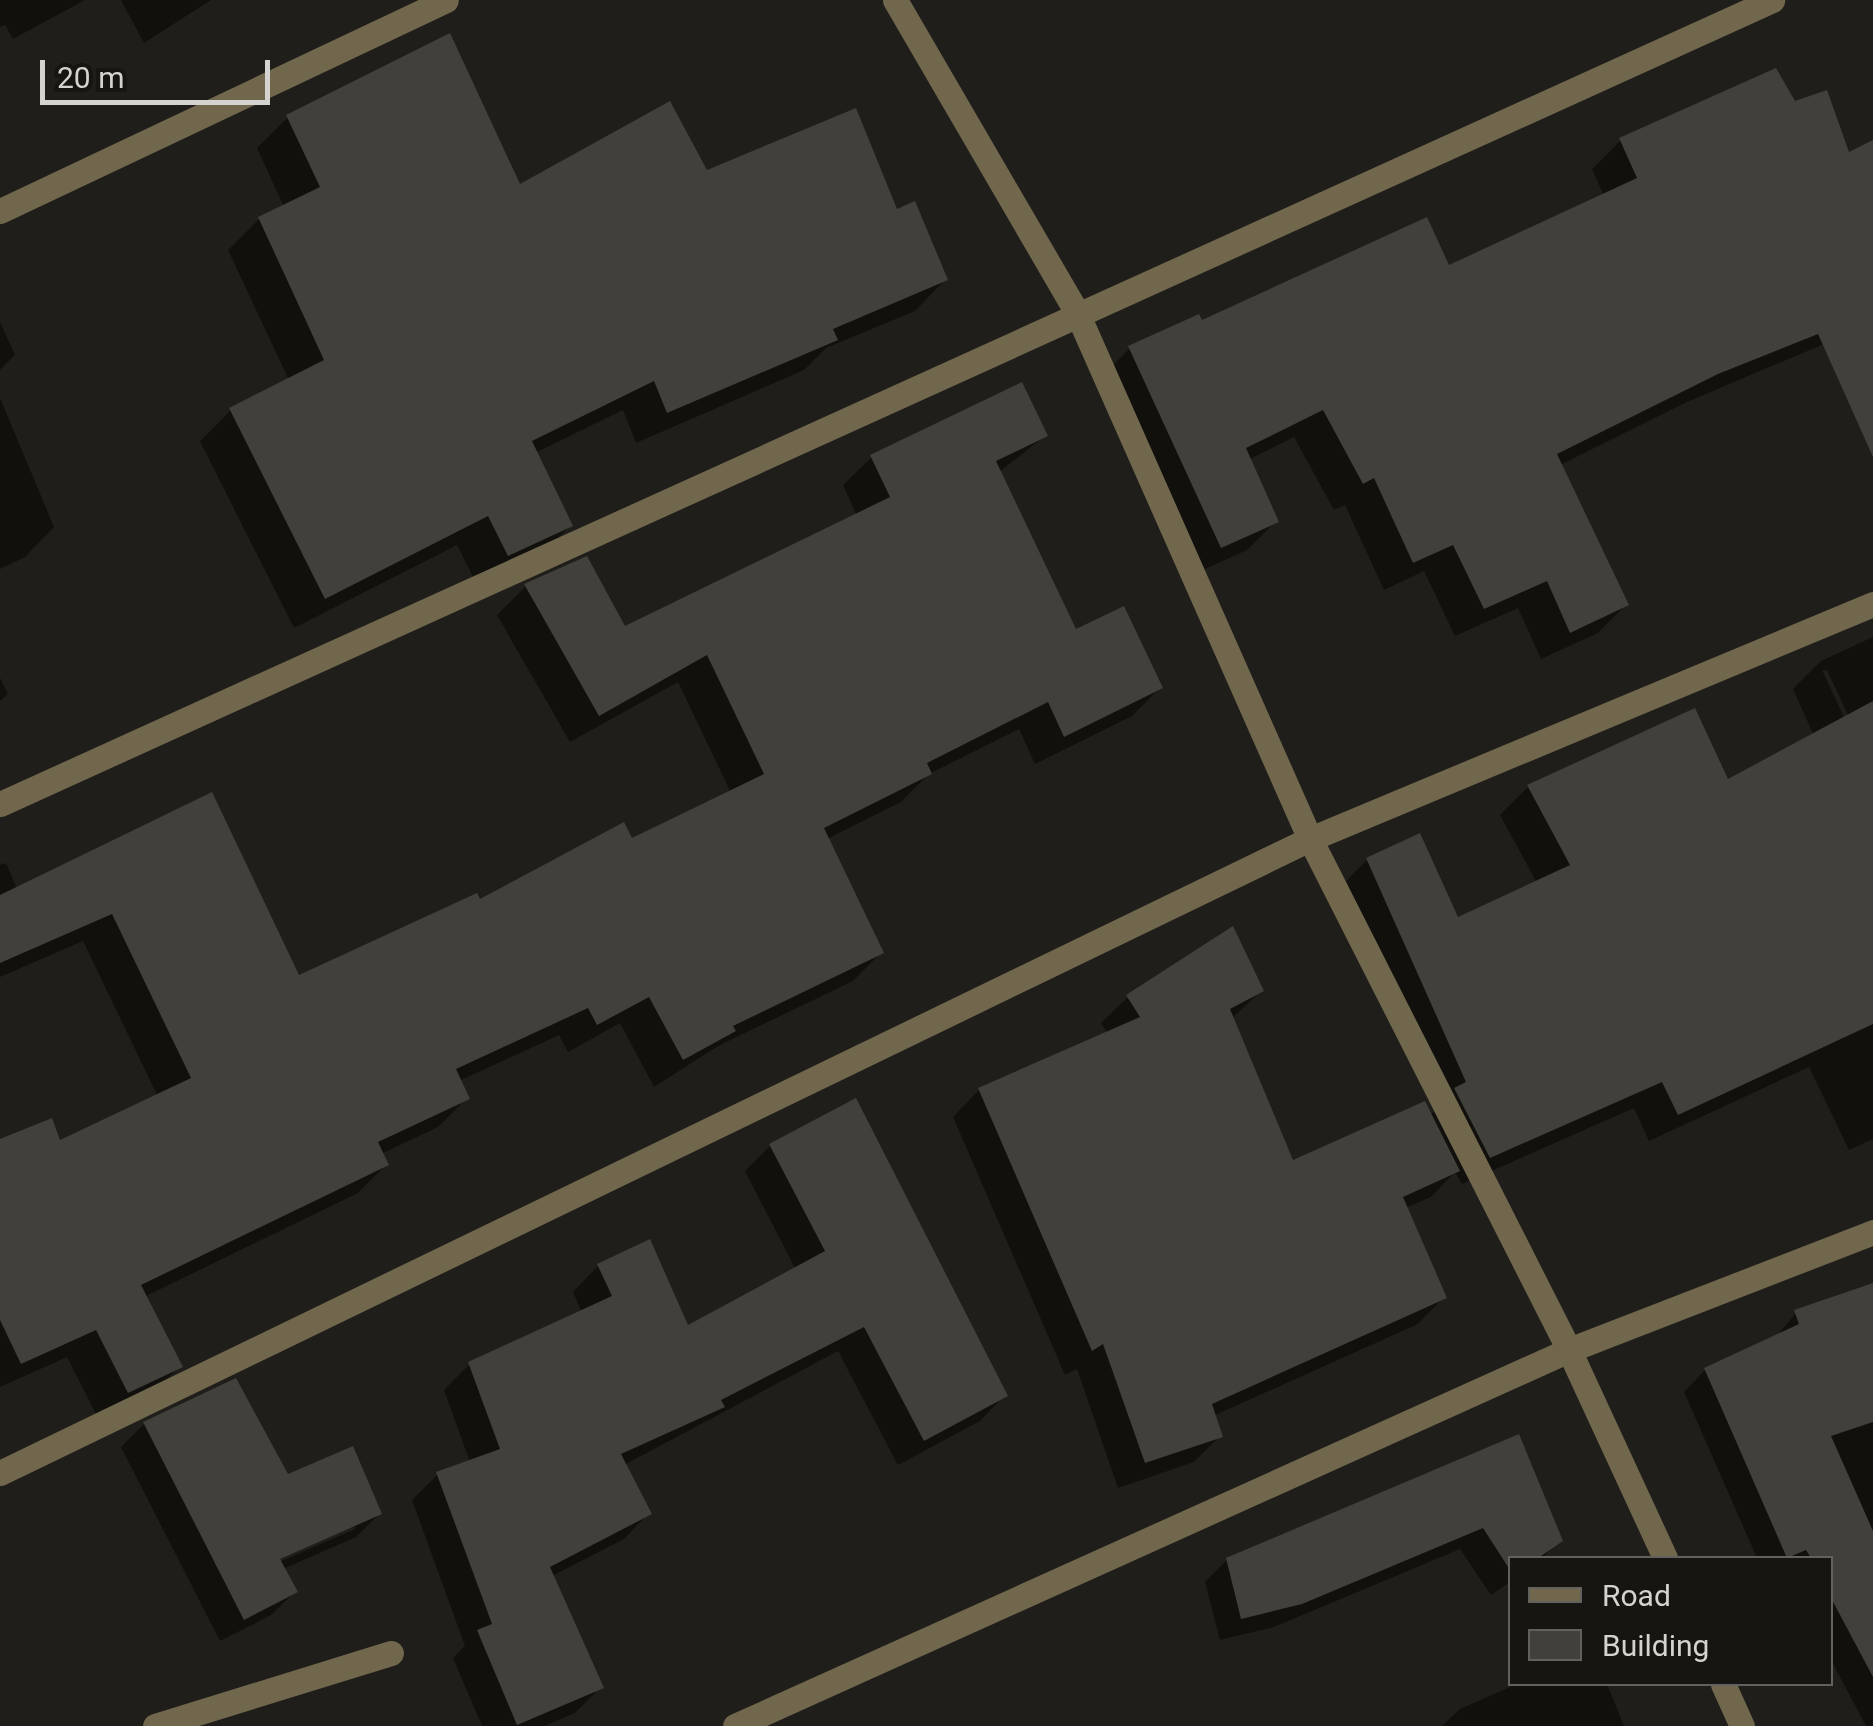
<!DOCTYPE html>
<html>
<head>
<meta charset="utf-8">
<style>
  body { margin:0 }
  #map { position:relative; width:1873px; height:1726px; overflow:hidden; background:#201e1a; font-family:Roboto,sans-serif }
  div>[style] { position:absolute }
  .shadow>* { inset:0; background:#0007 }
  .building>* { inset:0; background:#42403b }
  .minor>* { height:25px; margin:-12.5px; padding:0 12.5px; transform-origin:12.5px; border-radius:12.5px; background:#70674d }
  span { translate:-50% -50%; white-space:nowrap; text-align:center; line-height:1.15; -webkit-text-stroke:8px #161511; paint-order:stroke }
  .legend { position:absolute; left:1508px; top:1556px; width:325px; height:130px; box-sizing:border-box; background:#161511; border:2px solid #62615d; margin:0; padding:12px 18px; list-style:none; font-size:30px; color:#d4d3d0 }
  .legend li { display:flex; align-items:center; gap:20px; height:50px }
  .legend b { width:50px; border:2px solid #62615d }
  .scale { position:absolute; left:40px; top:60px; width:230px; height:45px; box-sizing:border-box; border:5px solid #d4d3d0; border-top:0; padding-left:12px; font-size:30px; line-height:35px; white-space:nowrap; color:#d4d3d0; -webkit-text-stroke:8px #161511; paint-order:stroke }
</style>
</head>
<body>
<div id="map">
  <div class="shadow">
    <div style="clip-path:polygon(0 0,85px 0,13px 39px,5px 25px,0 27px)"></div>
    <div style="clip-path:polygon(121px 0,211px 0,144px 43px)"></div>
    <div style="clip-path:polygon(1794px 104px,1847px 155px,1873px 143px,1873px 303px,1831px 341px,1687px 402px,1560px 465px,1626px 605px,1598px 633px,1541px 659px,1518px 608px,1455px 636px,1424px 571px,1384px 590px,1345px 505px,1334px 510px,1294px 437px,1248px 460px,1276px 521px,1247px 550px,1192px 575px,1101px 377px,1130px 348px,1201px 324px,1447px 268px,1604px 196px,1592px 169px,1621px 140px)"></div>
    <div style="clip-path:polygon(288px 117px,519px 188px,706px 173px,896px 212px,945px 280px,915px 311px,826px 348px,804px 370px,636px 443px,623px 410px,535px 453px,570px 526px,539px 557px,477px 585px,457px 545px,294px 628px,200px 441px,231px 410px,289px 380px,228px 250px,259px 219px,284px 207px,257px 148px)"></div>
    <div style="clip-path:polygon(0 322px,15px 355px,0 370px)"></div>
    <div style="clip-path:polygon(0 398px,54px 527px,25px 557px,0 569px)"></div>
    <div style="clip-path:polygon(1045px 436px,999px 472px,1075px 632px,1160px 688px,1132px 716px,1035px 764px,1019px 729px,929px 774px,901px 802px,827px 839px,881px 953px,853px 981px,718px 1046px,654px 1087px,620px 1023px,568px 1052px,559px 1035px,459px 1081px,467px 1098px,438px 1127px,381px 1154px,386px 1165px,358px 1193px,144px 1297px,180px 1366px,151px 1395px,99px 1420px,67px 1357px,0 1387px,0 1142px,59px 1143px,158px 1097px,83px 941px,0 977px,0 865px,6px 863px,17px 889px,211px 796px,298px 978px,631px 841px,731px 793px,678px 682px,570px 742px,497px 615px,526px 586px,624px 629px,857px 516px,843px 485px,872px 457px)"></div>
    <div style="clip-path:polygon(evenodd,1873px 637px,1873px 1139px,1849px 1150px,1809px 1067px,1649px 1141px,1634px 1108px,1462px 1184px,1455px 1172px,1431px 1197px,1405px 1208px,1444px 1297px,1418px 1324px,1213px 1416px,1220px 1436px,1194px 1462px,1118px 1488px,1077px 1369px,1065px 1375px,953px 1117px,979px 1090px,1108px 1034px,1101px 1023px,1128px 997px,1261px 991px,1231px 1019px,1291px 1163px,1429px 1116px,1438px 1108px,1339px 888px,1367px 860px,1457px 920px,1537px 883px,1500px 815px,1528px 787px,1694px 711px,1727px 783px,1814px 736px,1793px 689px,1821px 661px,1873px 637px,1822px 670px,1827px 670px,1853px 726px,1849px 728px,1822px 670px)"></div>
    <div style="clip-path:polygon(0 678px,8px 694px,0 701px)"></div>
    <div style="clip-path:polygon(770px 1146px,1005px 1395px,980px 1421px,898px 1465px,838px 1351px,624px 1465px,649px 1513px,624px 1539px,552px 1576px,601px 1687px,575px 1713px,544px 1726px,482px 1726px,453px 1658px,465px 1646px,412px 1500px,438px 1474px,470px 1462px,444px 1390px,470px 1364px,582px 1313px,573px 1292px,598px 1266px,686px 1328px,796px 1270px,745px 1171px)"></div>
    <div style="clip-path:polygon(1796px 1313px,1873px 1364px,1873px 1726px,1866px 1726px,1830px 1658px,1830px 1558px,1757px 1558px,1684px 1392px,1705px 1370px,1775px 1338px)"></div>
    <div style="clip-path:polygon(evenodd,144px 1424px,287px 1478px,379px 1514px,356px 1537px,283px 1569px,295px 1592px,271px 1615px,220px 1641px,121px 1447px,144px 1424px,355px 1524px,355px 1529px,270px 1566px,268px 1562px,355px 1524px)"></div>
    <div style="clip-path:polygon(1517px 1437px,1560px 1540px,1542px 1558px,1510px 1558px,1510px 1582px,1491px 1595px,1460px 1549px,1274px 1627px,1220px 1640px,1205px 1582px,1227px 1560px)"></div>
    <div style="clip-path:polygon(1517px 1684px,1607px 1684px,1624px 1726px,1442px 1726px,1460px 1709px)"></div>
  </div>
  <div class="building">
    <div style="clip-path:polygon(450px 33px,520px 184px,670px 101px,707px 170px,856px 108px,897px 209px,915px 201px,948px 280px,833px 329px,838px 340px,667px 413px,654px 381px,532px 441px,573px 526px,508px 556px,488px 516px,325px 599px,229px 408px,324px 360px,258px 217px,320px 187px,286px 115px)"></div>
    <div style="clip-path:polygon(1776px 68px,1795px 101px,1827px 90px,1849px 152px,1873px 140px,1873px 457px,1818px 334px,1718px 374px,1557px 454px,1629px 605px,1570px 633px,1547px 581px,1484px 609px,1453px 545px,1413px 563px,1374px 478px,1363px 484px,1323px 410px,1246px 448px,1279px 522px,1221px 548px,1128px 346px,1199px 314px,1202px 320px,1427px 217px,1449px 265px,1637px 178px,1619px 138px)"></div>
    <div style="clip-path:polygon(1022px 382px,1048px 436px,996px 461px,1076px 629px,1124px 606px,1163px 688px,1064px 737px,1048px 702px,927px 763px,932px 774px,824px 828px,884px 953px,733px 1026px,736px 1031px,683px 1060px,649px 997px,597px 1025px,588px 1008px,456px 1069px,470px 1099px,378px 1142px,389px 1165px,141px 1285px,183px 1367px,128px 1393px,96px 1330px,21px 1364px,0 1320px,0 1139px,52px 1118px,60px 1140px,191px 1078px,112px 914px,0 963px,0 895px,212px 792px,299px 975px,477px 893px,480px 899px,624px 822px,632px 838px,764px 774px,707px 655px,599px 716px,524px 584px,587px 556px,625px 626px,890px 497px,870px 455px)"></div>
    <div style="clip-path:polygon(1873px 701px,1873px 1024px,1678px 1115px,1662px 1082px,1490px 1158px,1454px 1088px,1466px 1082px,1366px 858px,1420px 833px,1458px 917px,1570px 865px,1527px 785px,1695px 708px,1728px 779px)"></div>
    <div style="clip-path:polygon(1233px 926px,1264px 991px,1230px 1009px,1293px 1160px,1425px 1101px,1460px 1171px,1403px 1197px,1447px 1298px,1212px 1404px,1223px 1437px,1145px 1463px,1103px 1344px,1092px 1351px,978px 1088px,1140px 1017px,1126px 995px)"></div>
    <div style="clip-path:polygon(856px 1098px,1008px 1396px,924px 1441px,864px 1327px,721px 1400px,725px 1407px,621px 1454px,652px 1514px,550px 1567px,604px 1688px,517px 1725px,477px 1630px,492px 1624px,436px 1472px,500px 1449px,468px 1362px,612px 1296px,597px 1264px,650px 1239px,688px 1325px,825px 1251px,769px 1144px)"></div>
    <div style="clip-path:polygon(1873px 1283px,1873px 1422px,1831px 1436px,1873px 1531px,1873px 1677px,1830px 1596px,1830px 1558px,1811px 1558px,1806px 1550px,1787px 1558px,1704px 1368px,1799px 1324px,1794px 1310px)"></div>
    <div style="clip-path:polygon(236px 1378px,288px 1474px,353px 1446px,382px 1514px,280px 1559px,298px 1592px,244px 1620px,143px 1422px)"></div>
    <div style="clip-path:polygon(1519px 1434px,1563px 1541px,1538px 1558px,1510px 1558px,1510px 1570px,1483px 1528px,1302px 1604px,1241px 1619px,1226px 1558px)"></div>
  </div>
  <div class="minor">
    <div style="left:895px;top:0;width:364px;rotate:59.8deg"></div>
    <div style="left:1078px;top:315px;width:573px;rotate:66.12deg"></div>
    <div style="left:1310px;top:839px;width:573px;rotate:63.12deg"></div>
    <div style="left:1569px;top:1350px;width:229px;rotate:65.2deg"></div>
    <div style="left:0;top:211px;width:493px;rotate:-25.3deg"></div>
    <div style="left:0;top:804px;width:1946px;rotate:-24.4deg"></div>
    <div style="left:0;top:1473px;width:1455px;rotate:-25.83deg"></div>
    <div style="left:1310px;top:839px;width:610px;rotate:-22.66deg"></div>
    <div style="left:1723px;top:1684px;width:46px;rotate:65.7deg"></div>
    <div style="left:155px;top:1726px;width:247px;rotate:-17.2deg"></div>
    <div style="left:735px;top:1726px;width:915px;rotate:-24.27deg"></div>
    <div style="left:1569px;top:1350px;width:326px;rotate:-21.2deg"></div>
  </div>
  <ul class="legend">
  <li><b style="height:12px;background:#70674d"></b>Road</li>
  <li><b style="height:28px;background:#42403b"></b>Building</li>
  </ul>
  <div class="scale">20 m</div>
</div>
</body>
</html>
